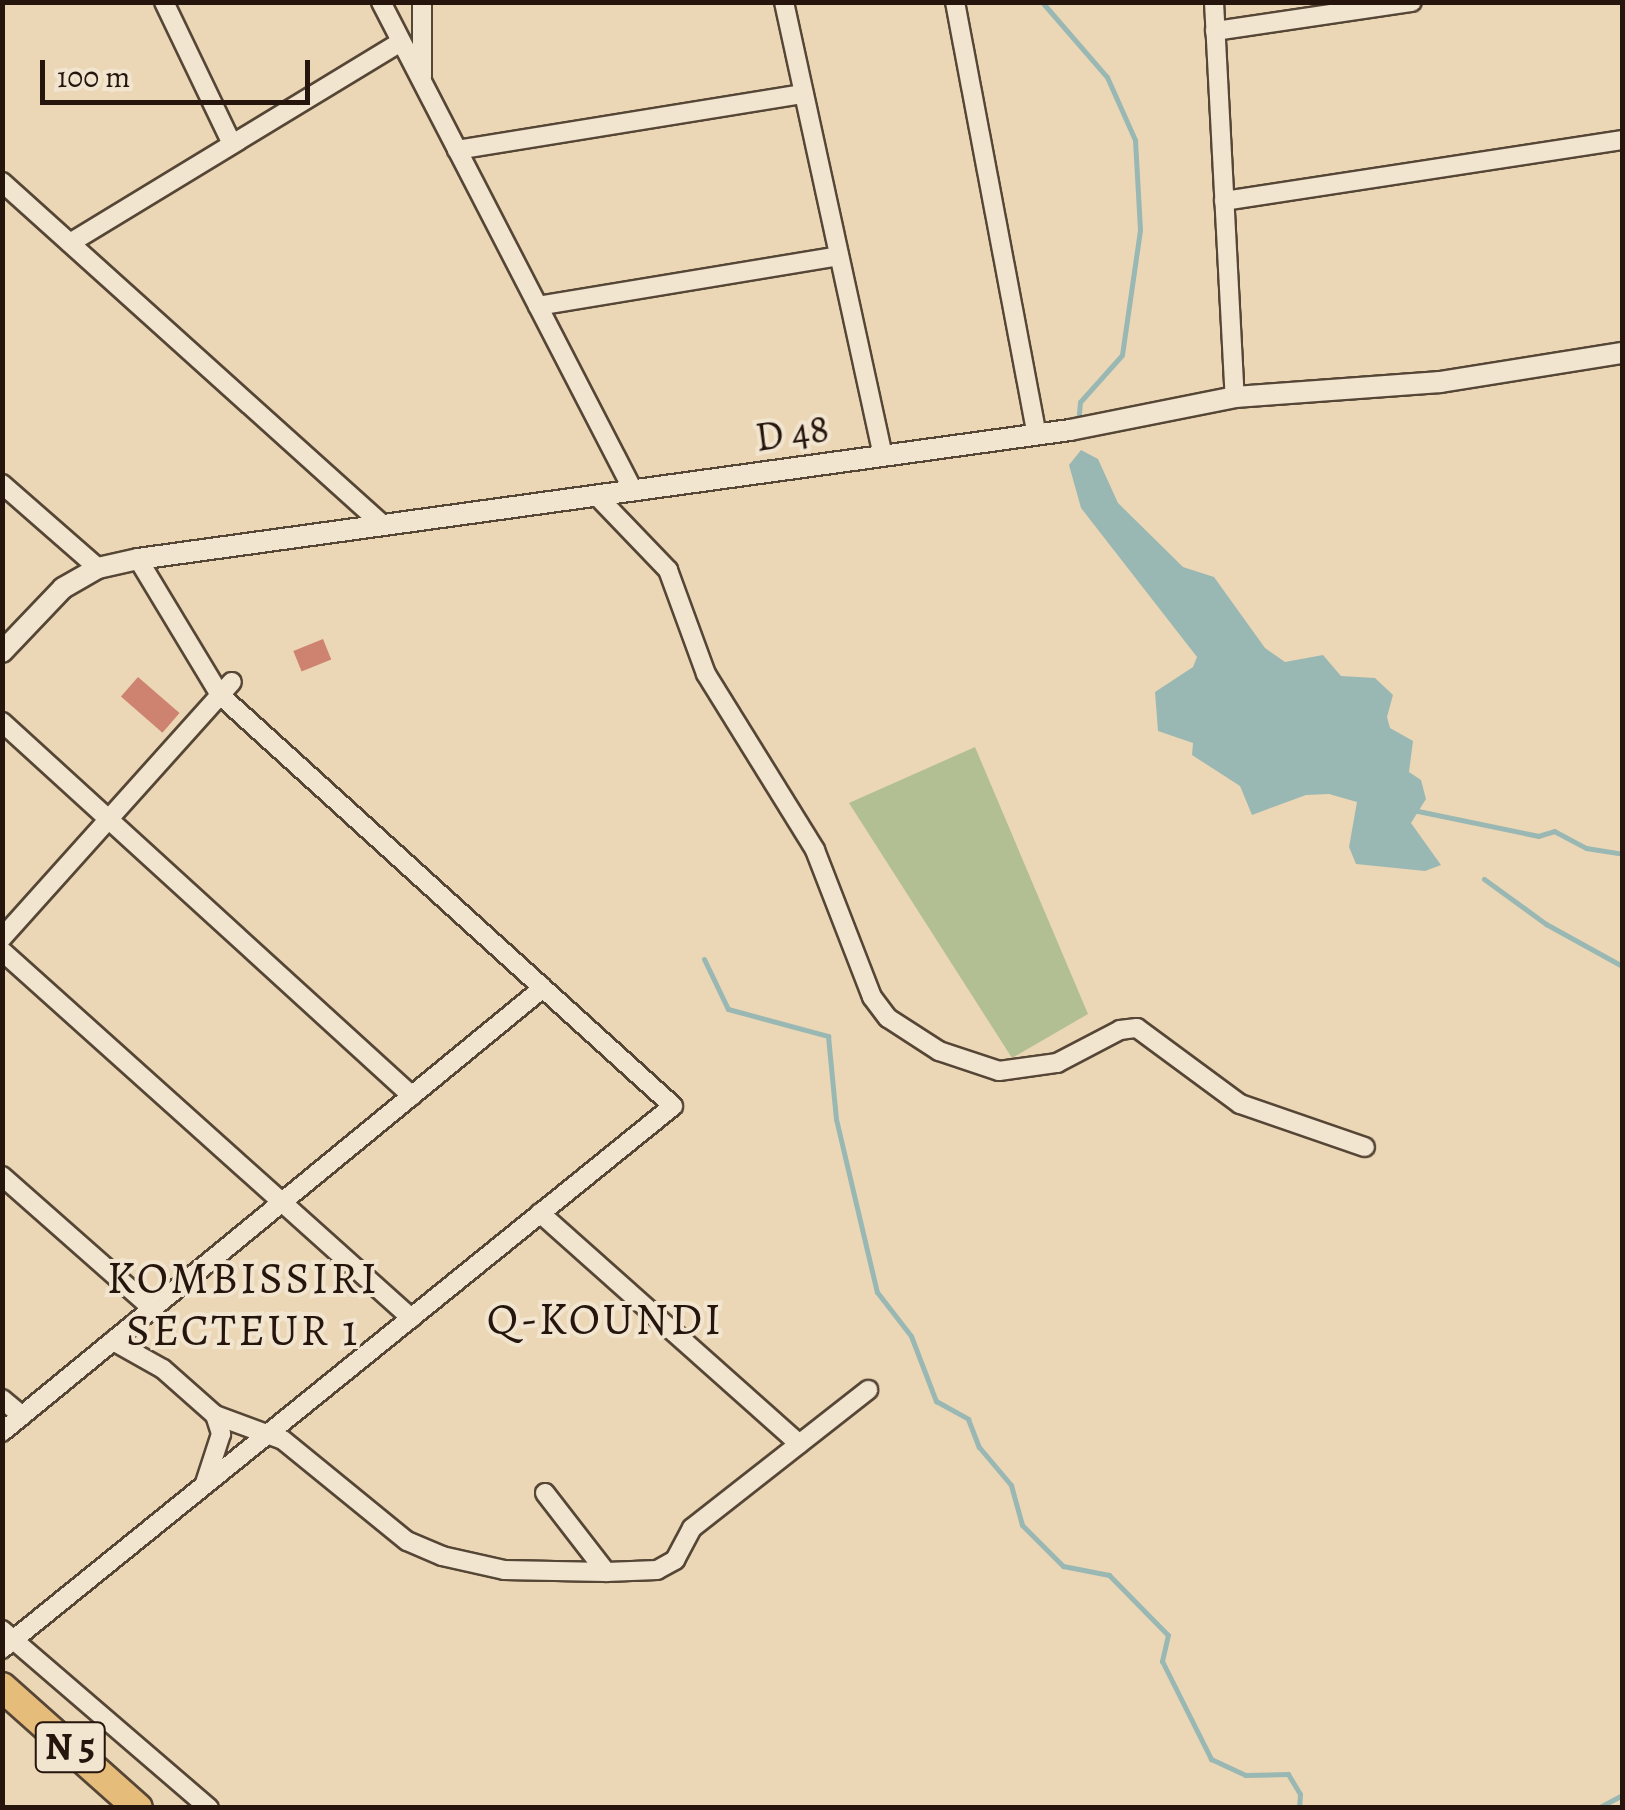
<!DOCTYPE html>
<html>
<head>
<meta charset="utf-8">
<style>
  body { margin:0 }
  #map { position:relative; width:1625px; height:1810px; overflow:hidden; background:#ebd7b6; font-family:Alegreya,serif }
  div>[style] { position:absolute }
  .green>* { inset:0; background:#b2bf92 }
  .water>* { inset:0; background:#99b8b4 }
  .stream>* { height:5px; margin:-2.5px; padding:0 2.5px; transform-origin:2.5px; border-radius:2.5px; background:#99b8b4 }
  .building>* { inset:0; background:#cd836f; transform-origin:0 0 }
  .roads { filter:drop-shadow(2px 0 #564636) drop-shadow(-2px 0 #564636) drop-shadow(0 2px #564636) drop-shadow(0 -2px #564636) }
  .minor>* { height:18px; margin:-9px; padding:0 9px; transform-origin:9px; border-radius:9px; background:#f2e5d0 }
  .tertiary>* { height:20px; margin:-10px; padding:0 10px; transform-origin:10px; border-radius:10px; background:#f2e5d0 }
  .trunk>* { height:28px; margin:-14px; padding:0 14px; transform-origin:14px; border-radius:14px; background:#e6bc7b }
  span { translate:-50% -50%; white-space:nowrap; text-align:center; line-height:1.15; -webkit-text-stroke:8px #f2e5d0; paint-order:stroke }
  .shield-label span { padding:2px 8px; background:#f2e5d0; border:2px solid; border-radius:8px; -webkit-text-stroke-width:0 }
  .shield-label { font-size:38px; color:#25150c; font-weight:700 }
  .street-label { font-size:40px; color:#25150c }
  .quarter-label { font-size:45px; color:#25150c; letter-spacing:2.5px }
  .frame { position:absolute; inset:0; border:5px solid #25150c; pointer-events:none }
  .scale { position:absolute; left:40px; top:60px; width:270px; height:45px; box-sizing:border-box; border:5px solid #25150c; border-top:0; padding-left:12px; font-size:30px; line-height:35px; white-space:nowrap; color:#25150c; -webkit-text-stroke:8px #f2e5d0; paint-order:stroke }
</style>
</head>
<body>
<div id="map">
  <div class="green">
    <div style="clip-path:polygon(975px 747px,1088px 1014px,1012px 1058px,849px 803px)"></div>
  </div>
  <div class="water">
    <div style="clip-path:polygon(1081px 450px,1098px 459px,1118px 503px,1183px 567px,1214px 577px,1265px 648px,1285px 662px,1323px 655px,1341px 676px,1375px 678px,1393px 695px,1387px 717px,1390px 728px,1413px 741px,1409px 772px,1421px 780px,1426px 799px,1411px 823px,1441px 865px,1425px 871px,1356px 864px,1349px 847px,1357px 802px,1329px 794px,1306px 795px,1252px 815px,1240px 786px,1192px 755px,1193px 743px,1158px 731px,1155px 692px,1193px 667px,1197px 657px,1081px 508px,1069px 465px)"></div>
  </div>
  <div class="stream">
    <div style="left:1042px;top:2px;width:99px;rotate:49.1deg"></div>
    <div style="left:1107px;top:77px;width:69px;rotate:66deg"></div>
    <div style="left:1135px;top:140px;width:90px;rotate:86.8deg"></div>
    <div style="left:1140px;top:230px;width:126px;rotate:98.2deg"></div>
    <div style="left:1122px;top:355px;width:63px;rotate:131.8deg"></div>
    <div style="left:1080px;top:402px;width:23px;rotate:95deg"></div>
    <div style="left:1413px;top:810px;width:128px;rotate:11.7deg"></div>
    <div style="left:1538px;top:836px;width:17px;rotate:-17deg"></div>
    <div style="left:1554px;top:831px;width:36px;rotate:28deg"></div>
    <div style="left:1586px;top:848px;width:36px;rotate:9deg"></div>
    <div style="left:1484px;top:879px;width:77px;rotate:36deg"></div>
    <div style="left:1546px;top:924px;width:87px;rotate:28.9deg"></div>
    <div style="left:704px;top:959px;width:55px;rotate:64.4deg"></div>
    <div style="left:728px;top:1009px;width:104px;rotate:15.1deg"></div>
    <div style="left:828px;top:1036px;width:83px;rotate:84.5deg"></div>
    <div style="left:836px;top:1119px;width:178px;rotate:76.7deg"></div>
    <div style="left:877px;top:1292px;width:56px;rotate:52.3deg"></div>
    <div style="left:911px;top:1336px;width:70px;rotate:69deg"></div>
    <div style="left:936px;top:1401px;width:37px;rotate:29deg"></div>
    <div style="left:968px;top:1419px;width:30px;rotate:69deg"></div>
    <div style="left:979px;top:1447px;width:50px;rotate:49.9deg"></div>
    <div style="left:1011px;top:1485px;width:41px;rotate:74.6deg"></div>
    <div style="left:1022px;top:1525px;width:58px;rotate:45deg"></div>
    <div style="left:1063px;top:1566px;width:47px;rotate:11.1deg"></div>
    <div style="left:1109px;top:1575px;width:84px;rotate:45.5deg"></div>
    <div style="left:1168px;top:1635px;width:27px;rotate:103deg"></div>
    <div style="left:1162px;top:1661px;width:110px;rotate:63.4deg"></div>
    <div style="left:1211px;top:1759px;width:38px;rotate:25deg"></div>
    <div style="left:1245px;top:1775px;width:43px;rotate:-1.3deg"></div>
    <div style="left:1288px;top:1774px;width:23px;rotate:59deg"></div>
    <div style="left:1300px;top:1794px;width:14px;rotate:94deg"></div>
    <div style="left:1598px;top:1808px;width:27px;rotate:-28deg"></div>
  </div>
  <div class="building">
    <div style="left:323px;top:639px;width:22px;height:32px;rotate:68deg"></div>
    <div style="left:138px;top:677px;width:55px;height:26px;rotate:41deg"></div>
  </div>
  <div class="roads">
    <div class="minor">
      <div style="left:164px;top:2px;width:157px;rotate:64.4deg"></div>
      <div style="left:381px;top:2px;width:549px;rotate:62.69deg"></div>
      <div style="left:784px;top:2px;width:465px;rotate:77.7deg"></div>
      <div style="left:955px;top:2px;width:440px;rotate:79.3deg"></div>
      <div style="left:1214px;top:2px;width:396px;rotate:87deg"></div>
      <div style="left:1215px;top:31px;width:199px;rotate:-8.4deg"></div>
      <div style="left:422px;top:77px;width:75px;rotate:-90deg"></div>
      <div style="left:457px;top:150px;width:351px;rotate:-9.2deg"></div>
      <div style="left:2px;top:182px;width:513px;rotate:42deg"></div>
      <div style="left:1224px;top:201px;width:403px;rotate:-8.7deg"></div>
      <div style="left:70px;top:243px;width:387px;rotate:-31.3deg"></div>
      <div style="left:538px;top:306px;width:305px;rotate:-9.4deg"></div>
      <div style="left:2px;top:484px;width:128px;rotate:41.2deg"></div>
      <div style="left:597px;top:496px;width:103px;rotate:46.2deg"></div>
      <div style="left:668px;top:570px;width:111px;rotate:69.9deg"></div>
      <div style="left:706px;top:674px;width:207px;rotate:58.2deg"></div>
      <div style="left:815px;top:850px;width:158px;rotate:68.8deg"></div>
      <div style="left:872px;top:997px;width:26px;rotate:53deg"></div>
      <div style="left:888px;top:1018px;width:61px;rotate:32.9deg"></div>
      <div style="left:939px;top:1051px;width:63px;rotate:18.4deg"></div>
      <div style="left:999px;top:1071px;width:59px;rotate:-7.9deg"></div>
      <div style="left:1057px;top:1063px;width:71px;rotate:-27.6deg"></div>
      <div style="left:1120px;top:1030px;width:17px;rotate:-7deg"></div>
      <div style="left:1137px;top:1028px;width:128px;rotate:36.4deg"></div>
      <div style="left:1240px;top:1104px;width:132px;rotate:19deg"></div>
      <div style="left:2px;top:722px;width:555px;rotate:42.37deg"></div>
      <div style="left:2px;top:938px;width:344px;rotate:-48.1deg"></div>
      <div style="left:2px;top:951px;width:550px;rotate:41.9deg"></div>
      <div style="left:2px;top:1176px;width:201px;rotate:41.4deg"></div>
      <div style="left:540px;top:1213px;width:347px;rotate:41.7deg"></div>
      <div style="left:113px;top:1341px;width:57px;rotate:29.2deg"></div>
      <div style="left:163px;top:1369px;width:69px;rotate:41.5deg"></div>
      <div style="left:215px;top:1415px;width:20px;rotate:72deg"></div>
      <div style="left:221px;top:1434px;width:52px;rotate:108.1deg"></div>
      <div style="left:2px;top:1399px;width:26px;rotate:40deg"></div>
      <div style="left:215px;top:1415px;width:72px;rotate:20.2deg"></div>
      <div style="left:283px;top:1440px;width:160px;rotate:39.2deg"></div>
      <div style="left:407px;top:1541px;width:38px;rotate:23deg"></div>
      <div style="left:442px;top:1556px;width:64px;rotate:12.7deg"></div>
      <div style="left:504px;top:1570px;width:102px;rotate:1.1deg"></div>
      <div style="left:606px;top:1572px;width:51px;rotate:-2.2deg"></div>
      <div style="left:657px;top:1570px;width:21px;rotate:-29deg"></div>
      <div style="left:675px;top:1560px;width:36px;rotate:-62deg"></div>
      <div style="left:692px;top:1528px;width:224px;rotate:-38.1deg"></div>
      <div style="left:2px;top:1432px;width:700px;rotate:-39.38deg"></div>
      <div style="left:545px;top:1493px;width:100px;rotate:52.3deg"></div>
      <div style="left:2px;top:1630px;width:273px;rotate:40.7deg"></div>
      <div style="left:2px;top:1649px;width:863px;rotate:-38.98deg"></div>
      <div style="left:673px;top:1106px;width:612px;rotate:-137.78deg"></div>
      <div style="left:220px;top:695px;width:159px;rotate:-121.1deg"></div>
    </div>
    <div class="tertiary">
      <div style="left:2px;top:652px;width:88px;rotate:-46.4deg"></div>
      <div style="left:63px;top:588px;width:40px;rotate:-29.7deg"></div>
      <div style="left:98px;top:568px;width:41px;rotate:-12.7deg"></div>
      <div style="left:138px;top:559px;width:941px;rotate:-7.88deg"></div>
      <div style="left:1070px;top:430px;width:168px;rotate:-11.3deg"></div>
      <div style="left:1235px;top:397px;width:206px;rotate:-4.2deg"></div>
      <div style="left:1440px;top:382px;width:184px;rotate:-9.1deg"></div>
    </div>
    <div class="trunk">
      <div style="left:2px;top:1687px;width:182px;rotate:41.7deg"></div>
    </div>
  </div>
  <div class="shield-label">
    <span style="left:70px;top:1747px">N 5</span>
  </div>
  <div class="street-label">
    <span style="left:792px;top:433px;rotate:-8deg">D 48</span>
  </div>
  <div class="quarter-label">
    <span style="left:243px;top:1305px">KOMBISSIRI<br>SECTEUR 1</span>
    <span style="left:605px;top:1320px">Q-KOUNDI</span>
  </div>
  <div class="frame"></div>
  <div class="scale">100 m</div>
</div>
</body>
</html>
